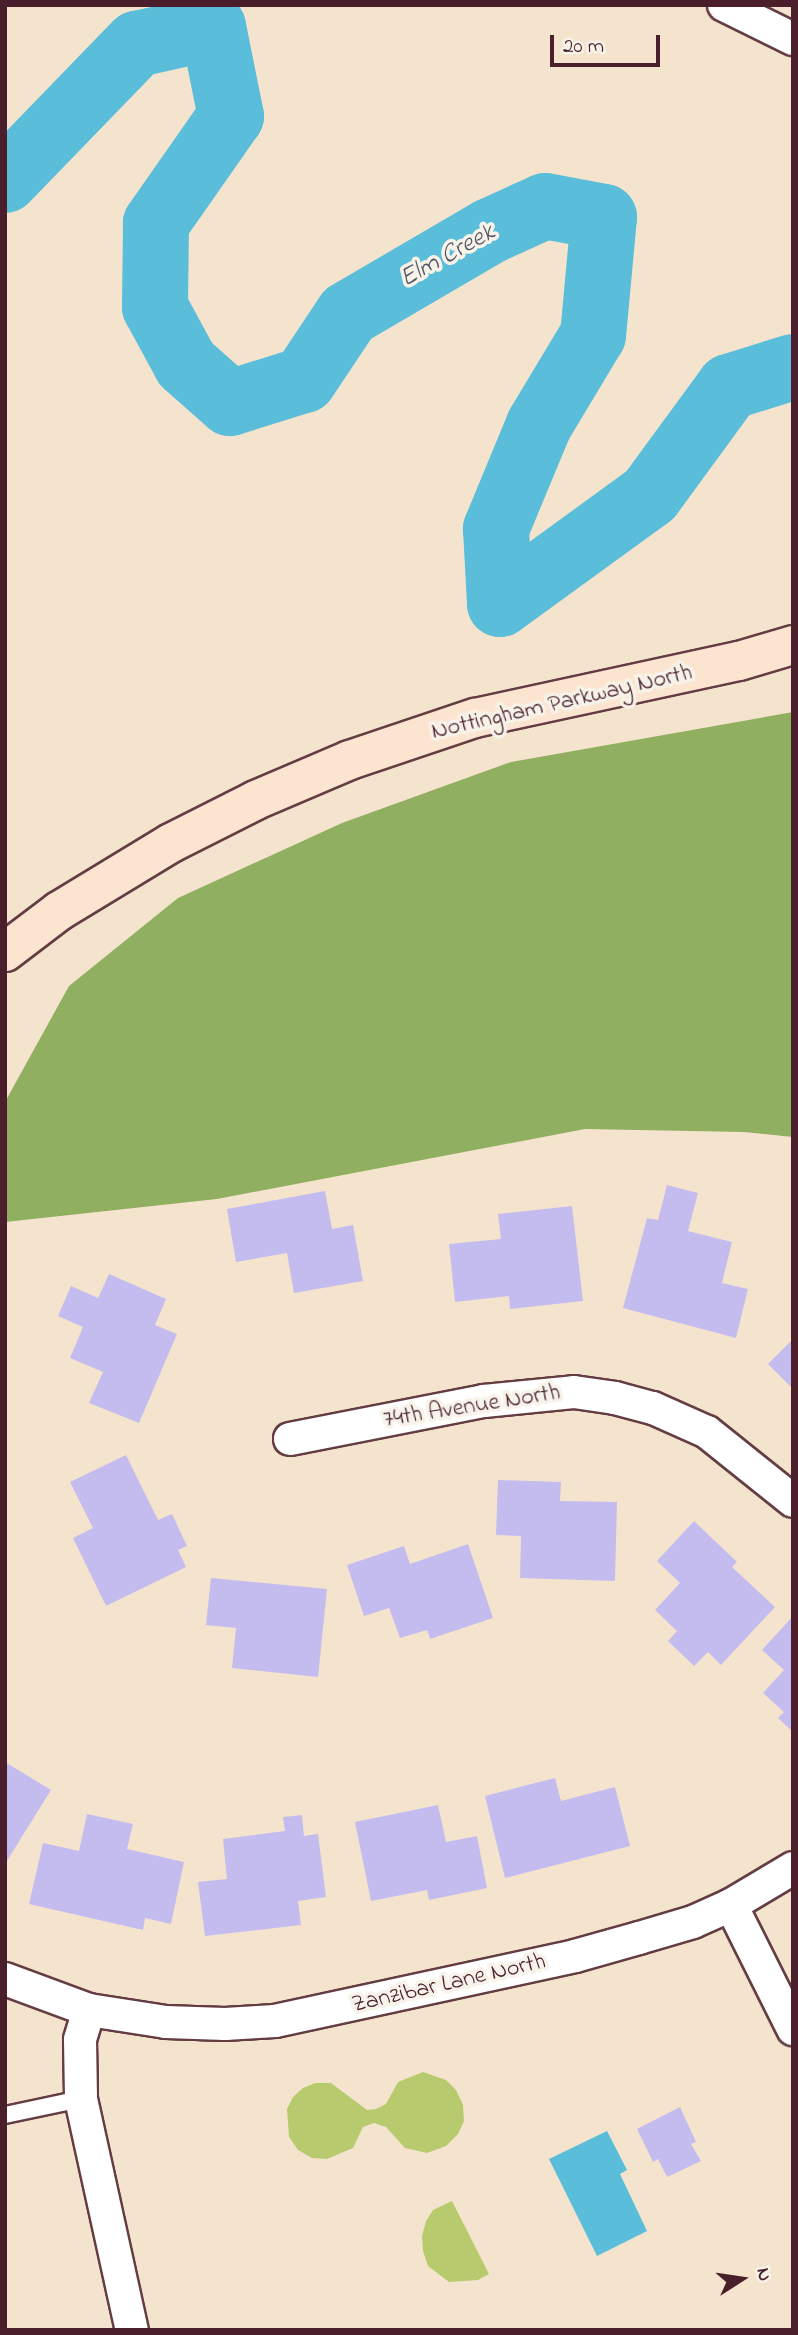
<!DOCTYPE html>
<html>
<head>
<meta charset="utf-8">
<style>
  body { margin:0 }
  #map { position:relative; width:798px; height:2335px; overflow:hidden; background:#f5e4cd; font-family:"Indie Flower",sans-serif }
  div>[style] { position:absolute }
  .green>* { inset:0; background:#b7cb6e }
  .forest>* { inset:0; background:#91af61 }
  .water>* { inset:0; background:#5abdd9 }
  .river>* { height:66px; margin:-33px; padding:0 33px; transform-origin:33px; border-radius:33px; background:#5abdd9 }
  .building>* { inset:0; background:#c4bcef }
  .roads { filter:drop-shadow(2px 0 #643d43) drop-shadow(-2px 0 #643d43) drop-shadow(0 2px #643d43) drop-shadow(0 -2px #643d43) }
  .lane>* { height:16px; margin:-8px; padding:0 8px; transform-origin:8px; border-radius:8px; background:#fff }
  .street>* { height:32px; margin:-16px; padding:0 16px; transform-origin:16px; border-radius:16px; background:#fff }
  .secondary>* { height:38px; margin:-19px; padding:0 19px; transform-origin:19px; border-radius:19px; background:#fce5d0 }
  span { translate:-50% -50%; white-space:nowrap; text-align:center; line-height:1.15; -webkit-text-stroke:7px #f7f3e8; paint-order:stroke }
  .street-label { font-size:24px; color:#4a1f2b }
  .water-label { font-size:26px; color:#505668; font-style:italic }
  .frame { position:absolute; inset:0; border:7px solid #4a1f2b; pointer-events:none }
  .north { position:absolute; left:707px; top:2244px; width:70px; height:70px; -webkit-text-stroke:5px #f7f3e8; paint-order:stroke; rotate:78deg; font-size:19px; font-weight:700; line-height:28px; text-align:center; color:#4a1f2b }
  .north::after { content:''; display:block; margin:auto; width:24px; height:32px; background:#4a1f2b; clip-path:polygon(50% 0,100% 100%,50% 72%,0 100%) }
  .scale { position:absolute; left:550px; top:35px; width:110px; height:32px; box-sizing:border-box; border:4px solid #4a1f2b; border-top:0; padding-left:9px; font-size:21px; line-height:24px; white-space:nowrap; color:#4a1f2b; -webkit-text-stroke:5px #f7f3e8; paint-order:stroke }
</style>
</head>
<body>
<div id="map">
  <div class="green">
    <div style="clip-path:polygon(423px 2072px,446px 2080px,456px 2090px,463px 2105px,464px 2121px,458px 2134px,446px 2146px,427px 2153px,405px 2148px,386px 2127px,374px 2123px,363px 2127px,353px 2148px,327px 2159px,312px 2158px,298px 2150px,289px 2137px,287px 2109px,293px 2097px,303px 2088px,315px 2083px,331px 2083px,367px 2110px,376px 2109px,386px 2104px,398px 2082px)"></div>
    <div style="clip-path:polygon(452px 2201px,489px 2274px,478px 2280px,449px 2282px,428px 2266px,423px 2251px,422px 2236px,426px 2221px,433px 2210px)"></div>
  </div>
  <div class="forest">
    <div style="clip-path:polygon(793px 712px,793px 1137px,744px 1132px,585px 1129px,217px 1199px,5px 1222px,5px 1102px,69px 986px,178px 898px,342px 823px,511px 762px)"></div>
  </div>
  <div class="water">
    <div style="clip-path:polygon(607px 2131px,627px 2170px,620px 2174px,647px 2231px,597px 2256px,549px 2159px)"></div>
  </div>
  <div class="river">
    <div style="left:5px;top:180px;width:190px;rotate:-45.9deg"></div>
    <div style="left:137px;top:44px;width:78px;rotate:-12.6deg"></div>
    <div style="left:213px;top:27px;width:91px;rotate:78.6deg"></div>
    <div style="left:231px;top:116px;width:131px;rotate:125deg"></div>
    <div style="left:156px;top:223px;width:84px;rotate:90.7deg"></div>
    <div style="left:155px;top:307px;width:65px;rotate:61.5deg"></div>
    <div style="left:186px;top:364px;width:59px;rotate:41.6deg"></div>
    <div style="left:230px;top:403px;width:77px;rotate:-17.3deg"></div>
    <div style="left:304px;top:380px;width:79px;rotate:-56.3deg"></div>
    <div style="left:348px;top:314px;width:164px;rotate:-30.3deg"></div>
    <div style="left:490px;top:231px;width:60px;rotate:-24.4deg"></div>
    <div style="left:545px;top:206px;width:60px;rotate:10.6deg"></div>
    <div style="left:604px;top:217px;width:119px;rotate:95.3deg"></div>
    <div style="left:593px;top:335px;width:105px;rotate:121deg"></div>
    <div style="left:539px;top:425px;width:113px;rotate:112.5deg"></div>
    <div style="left:496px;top:529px;width:75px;rotate:86.9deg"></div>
    <div style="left:500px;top:604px;width:185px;rotate:-36deg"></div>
    <div style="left:650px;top:495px;width:134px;rotate:-53.8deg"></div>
    <div style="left:729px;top:387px;width:67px;rotate:-17.4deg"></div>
  </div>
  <div class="building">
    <div style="clip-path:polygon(667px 1185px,698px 1193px,688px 1231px,732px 1242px,722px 1283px,748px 1289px,736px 1338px,623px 1308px,647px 1218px,658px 1220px)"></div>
    <div style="clip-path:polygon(325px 1191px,332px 1229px,353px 1225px,363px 1281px,294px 1293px,287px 1253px,236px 1262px,227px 1209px)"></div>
    <div style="clip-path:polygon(572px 1206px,583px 1301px,510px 1309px,509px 1296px,455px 1302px,449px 1244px,501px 1239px,498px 1214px)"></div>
    <div style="clip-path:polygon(109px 1274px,166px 1299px,155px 1325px,177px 1334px,139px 1423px,89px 1403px,103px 1372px,70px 1358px,83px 1327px,58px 1316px,71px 1286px,98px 1298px)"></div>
    <div style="clip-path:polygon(793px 1339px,793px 1389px,768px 1364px)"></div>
    <div style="clip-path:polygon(126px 1455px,158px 1520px,172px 1514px,187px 1546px,178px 1550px,186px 1567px,106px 1606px,73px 1538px,93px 1528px,70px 1482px)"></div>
    <div style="clip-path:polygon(498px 1480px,561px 1482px,560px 1501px,617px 1502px,615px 1581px,520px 1578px,521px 1536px,496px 1535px)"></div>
    <div style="clip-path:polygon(694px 1521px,737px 1562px,732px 1567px,775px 1607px,721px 1665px,708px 1652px,694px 1666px,668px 1641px,677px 1631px,655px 1610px,680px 1583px,657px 1561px)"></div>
    <div style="clip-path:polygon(468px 1544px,493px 1618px,430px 1639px,427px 1630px,400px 1638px,389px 1608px,364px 1616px,347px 1565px,404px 1546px,410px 1564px)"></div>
    <div style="clip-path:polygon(211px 1578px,327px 1589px,318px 1677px,232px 1668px,236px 1628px,206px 1625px)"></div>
    <div style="clip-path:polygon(793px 1616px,793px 1732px,778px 1718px,784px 1712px,763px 1693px,784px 1670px,762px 1650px)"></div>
    <div style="clip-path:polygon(5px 1762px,51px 1790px,5px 1864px)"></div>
    <div style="clip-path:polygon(555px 1778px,561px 1801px,615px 1787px,630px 1846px,505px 1878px,485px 1796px)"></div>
    <div style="clip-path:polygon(438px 1805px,446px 1842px,477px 1836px,487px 1888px,429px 1900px,427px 1890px,371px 1901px,355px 1822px)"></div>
    <div style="clip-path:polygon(87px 1814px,133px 1824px,127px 1849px,184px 1862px,171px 1924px,145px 1918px,143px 1930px,29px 1904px,43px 1843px,79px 1851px)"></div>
    <div style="clip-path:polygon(302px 1815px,304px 1836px,318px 1834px,326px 1897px,298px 1901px,301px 1925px,205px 1936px,198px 1882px,227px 1879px,223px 1839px,285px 1831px,283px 1817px)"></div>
    <div style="clip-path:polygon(680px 2107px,696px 2142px,691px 2144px,701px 2161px,667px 2177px,658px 2159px,653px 2162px,637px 2129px)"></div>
  </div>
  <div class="roads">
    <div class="lane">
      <div style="left:5px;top:2115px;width:78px;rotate:-11.9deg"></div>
    </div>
    <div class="street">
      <div style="left:724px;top:5px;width:77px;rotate:26.2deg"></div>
      <div style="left:290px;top:1439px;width:198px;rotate:-11.1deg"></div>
      <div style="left:484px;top:1401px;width:90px;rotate:-5.7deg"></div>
      <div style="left:574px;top:1392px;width:41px;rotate:8.3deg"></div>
      <div style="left:615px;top:1398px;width:39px;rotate:15deg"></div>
      <div style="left:653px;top:1408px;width:59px;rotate:24deg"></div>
      <div style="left:707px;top:1432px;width:110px;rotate:38.7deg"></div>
      <div style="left:731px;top:1905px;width:139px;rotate:63.4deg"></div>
      <div style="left:5px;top:1979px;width:90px;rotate:20.3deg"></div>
      <div style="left:89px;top:2010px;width:78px;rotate:8.9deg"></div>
      <div style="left:166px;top:2022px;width:59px;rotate:1.9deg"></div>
      <div style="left:225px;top:2024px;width:50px;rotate:-3.4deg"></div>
      <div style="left:275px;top:2021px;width:307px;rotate:-12.2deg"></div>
      <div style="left:575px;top:1956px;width:66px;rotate:-15.7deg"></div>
      <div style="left:639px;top:1938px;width:56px;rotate:-16.5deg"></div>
      <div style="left:693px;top:1922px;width:42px;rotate:-24.1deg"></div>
      <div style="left:731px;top:1905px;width:72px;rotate:-30.8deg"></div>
      <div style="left:89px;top:2010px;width:31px;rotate:107deg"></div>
      <div style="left:80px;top:2040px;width:59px;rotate:89deg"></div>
      <div style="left:81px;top:2099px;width:237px;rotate:77.6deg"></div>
    </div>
    <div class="secondary">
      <div style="left:5px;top:952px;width:68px;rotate:-37.2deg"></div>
      <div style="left:59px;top:911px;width:131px;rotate:-31.3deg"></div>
      <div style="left:171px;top:843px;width:95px;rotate:-26.8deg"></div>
      <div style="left:256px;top:800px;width:102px;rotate:-23.1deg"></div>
      <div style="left:350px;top:760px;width:132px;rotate:-18.6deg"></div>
      <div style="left:475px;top:718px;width:270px;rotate:-12.2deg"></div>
      <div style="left:739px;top:661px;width:56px;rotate:-16.5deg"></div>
    </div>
  </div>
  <div class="street-label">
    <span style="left:562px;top:703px;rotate:-13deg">Nottingham Parkway North</span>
    <span style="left:472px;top:1407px;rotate:-9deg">74th Avenue North</span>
    <span style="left:449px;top:1984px;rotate:-13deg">Zanzibar Lane North</span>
  </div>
  <div class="water-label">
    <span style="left:448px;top:257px;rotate:-29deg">Elm Creek</span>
  </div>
  <div class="frame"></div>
  <div class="north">N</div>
  <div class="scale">20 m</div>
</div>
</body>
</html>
